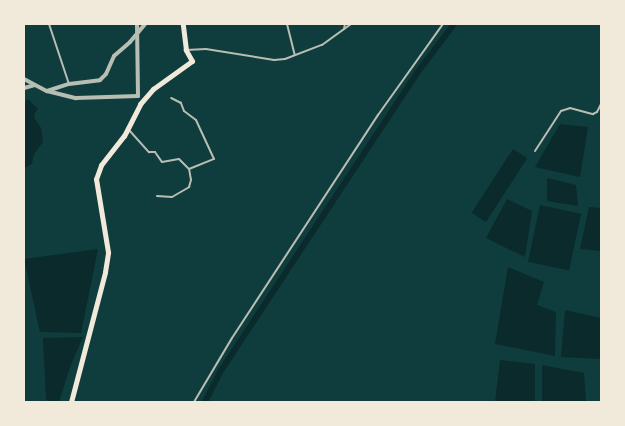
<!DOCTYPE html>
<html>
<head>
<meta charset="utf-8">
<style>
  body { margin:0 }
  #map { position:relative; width:625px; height:426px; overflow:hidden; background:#0f3d3e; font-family:Montserrat,sans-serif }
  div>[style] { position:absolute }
  .water>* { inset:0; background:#0a2a2b; transform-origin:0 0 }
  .canal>* { height:6px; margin:-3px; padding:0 3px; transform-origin:3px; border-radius:3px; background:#0a2a2b }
  .service>* { height:2px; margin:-1px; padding:0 1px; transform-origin:1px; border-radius:1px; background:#b8beb3 }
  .minor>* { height:4px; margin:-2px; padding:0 2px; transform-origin:2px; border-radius:2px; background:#b8beb3 }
  .secondary>* { height:5px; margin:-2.5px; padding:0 2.5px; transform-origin:2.5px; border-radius:2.5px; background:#f1e9da }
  span { translate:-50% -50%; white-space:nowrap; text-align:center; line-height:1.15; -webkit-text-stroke:4px #f1e9da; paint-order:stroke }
  .frame { position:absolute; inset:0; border:25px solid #f1e9da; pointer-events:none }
</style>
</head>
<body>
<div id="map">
  <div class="water">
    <div style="clip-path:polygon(28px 99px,38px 109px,34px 114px,35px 119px,41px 128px,43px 142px,34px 154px,32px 164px,24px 168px,24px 103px)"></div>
    <div style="clip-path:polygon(560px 124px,588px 127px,580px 177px,535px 167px)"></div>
    <div style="left:513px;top:149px;width:17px;height:76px;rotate:33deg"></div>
    <div style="clip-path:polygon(547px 178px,576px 185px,578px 206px,547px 201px)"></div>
    <div style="clip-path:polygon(507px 199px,532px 211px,525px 257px,486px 238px)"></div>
    <div style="left:540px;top:205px;width:42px;height:58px;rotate:12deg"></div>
    <div style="clip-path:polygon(589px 207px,601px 208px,601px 251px,580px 249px)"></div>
    <div style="clip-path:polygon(98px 249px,81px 333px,40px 332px,24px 259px)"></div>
    <div style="clip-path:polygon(508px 267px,544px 282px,537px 305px,556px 312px,555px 356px,495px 344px)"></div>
    <div style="clip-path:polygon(565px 310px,601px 318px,601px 359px,561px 357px)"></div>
    <div style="clip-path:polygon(83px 337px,70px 367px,59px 402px,49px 402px,46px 399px,43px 338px)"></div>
    <div style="clip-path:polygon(500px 360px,535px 364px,535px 402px,495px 402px)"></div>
    <div style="clip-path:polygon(542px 365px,584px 373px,586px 402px,542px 402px)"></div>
  </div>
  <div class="canal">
    <div style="left:205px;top:402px;width:34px;rotate:-63deg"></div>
    <div style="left:220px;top:372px;width:358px;rotate:-56.6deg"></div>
    <div style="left:417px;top:73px;width:61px;rotate:-52.9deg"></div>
  </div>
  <div class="service">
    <div style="left:49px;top:24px;width:63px;rotate:71.6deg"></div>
    <div style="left:287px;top:24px;width:32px;rotate:76deg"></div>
    <div style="left:344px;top:29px;width:5px;rotate:-79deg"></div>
    <div style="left:186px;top:50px;width:20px;rotate:-3deg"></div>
    <div style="left:206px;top:49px;width:69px;rotate:9.2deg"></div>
    <div style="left:274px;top:60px;width:11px;rotate:-5deg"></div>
    <div style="left:285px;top:59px;width:40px;rotate:-21deg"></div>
    <div style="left:322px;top:45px;width:36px;rotate:-36deg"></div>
    <div style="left:129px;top:130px;width:30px;rotate:48deg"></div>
    <div style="left:149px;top:152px;width:6px"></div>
    <div style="left:155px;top:152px;width:12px;rotate:55deg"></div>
    <div style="left:162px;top:162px;width:17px;rotate:-10deg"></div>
    <div style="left:179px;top:159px;width:13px;rotate:45deg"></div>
    <div style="left:535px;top:151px;width:48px;rotate:-57deg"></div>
    <div style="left:561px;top:111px;width:9px;rotate:-18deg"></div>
    <div style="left:570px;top:108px;width:24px;rotate:15deg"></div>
    <div style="left:593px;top:114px;width:4px;rotate:-27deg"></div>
    <div style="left:597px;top:112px;width:9px;rotate:-63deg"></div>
    <div style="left:157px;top:196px;width:15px;rotate:4deg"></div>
    <div style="left:172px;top:197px;width:20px;rotate:-30deg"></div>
    <div style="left:189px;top:187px;width:7px;rotate:-74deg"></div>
    <div style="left:191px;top:180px;width:11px;rotate:-100deg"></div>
    <div style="left:189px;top:169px;width:27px;rotate:-22deg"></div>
    <div style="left:214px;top:159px;width:43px;rotate:-114.8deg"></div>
    <div style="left:196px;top:120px;width:15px;rotate:-143deg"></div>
    <div style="left:184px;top:111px;width:9px;rotate:-111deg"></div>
    <div style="left:181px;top:103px;width:11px;rotate:-153deg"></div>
    <div style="left:194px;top:402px;width:74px;rotate:-59.3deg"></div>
    <div style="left:232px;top:338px;width:267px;rotate:-56.8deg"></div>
    <div style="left:378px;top:115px;width:112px;rotate:-54.5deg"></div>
  </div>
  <div class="minor">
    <div style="left:137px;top:24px;width:72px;rotate:89.2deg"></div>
    <div style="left:24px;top:79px;width:26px;rotate:28deg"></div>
    <div style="left:47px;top:91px;width:30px;rotate:14deg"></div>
    <div style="left:76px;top:98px;width:62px;rotate:-1.8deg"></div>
    <div style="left:24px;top:88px;width:11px;rotate:-15deg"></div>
    <div style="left:47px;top:91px;width:23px;rotate:-18deg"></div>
    <div style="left:69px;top:84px;width:31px;rotate:-7deg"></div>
    <div style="left:100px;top:80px;width:8px;rotate:-45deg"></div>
    <div style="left:106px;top:74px;width:20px;rotate:-66deg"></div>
    <div style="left:114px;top:56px;width:21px;rotate:-41deg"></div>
    <div style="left:130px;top:42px;width:23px;rotate:-50deg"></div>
  </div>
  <div class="secondary">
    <div style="left:71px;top:402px;width:134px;rotate:-75.3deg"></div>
    <div style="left:105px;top:272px;width:20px;rotate:-81deg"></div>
    <div style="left:108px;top:252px;width:74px;rotate:-99.3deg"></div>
    <div style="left:96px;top:179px;width:15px;rotate:-70deg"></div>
    <div style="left:101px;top:165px;width:37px;rotate:-52deg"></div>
    <div style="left:124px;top:136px;width:36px;rotate:-63deg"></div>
    <div style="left:140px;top:104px;width:20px;rotate:-49deg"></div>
    <div style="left:153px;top:89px;width:48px;rotate:-35.7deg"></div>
    <div style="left:192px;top:61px;width:13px;rotate:-119deg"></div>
    <div style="left:186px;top:50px;width:26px;rotate:-97deg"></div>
  </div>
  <div class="frame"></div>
</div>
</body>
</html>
